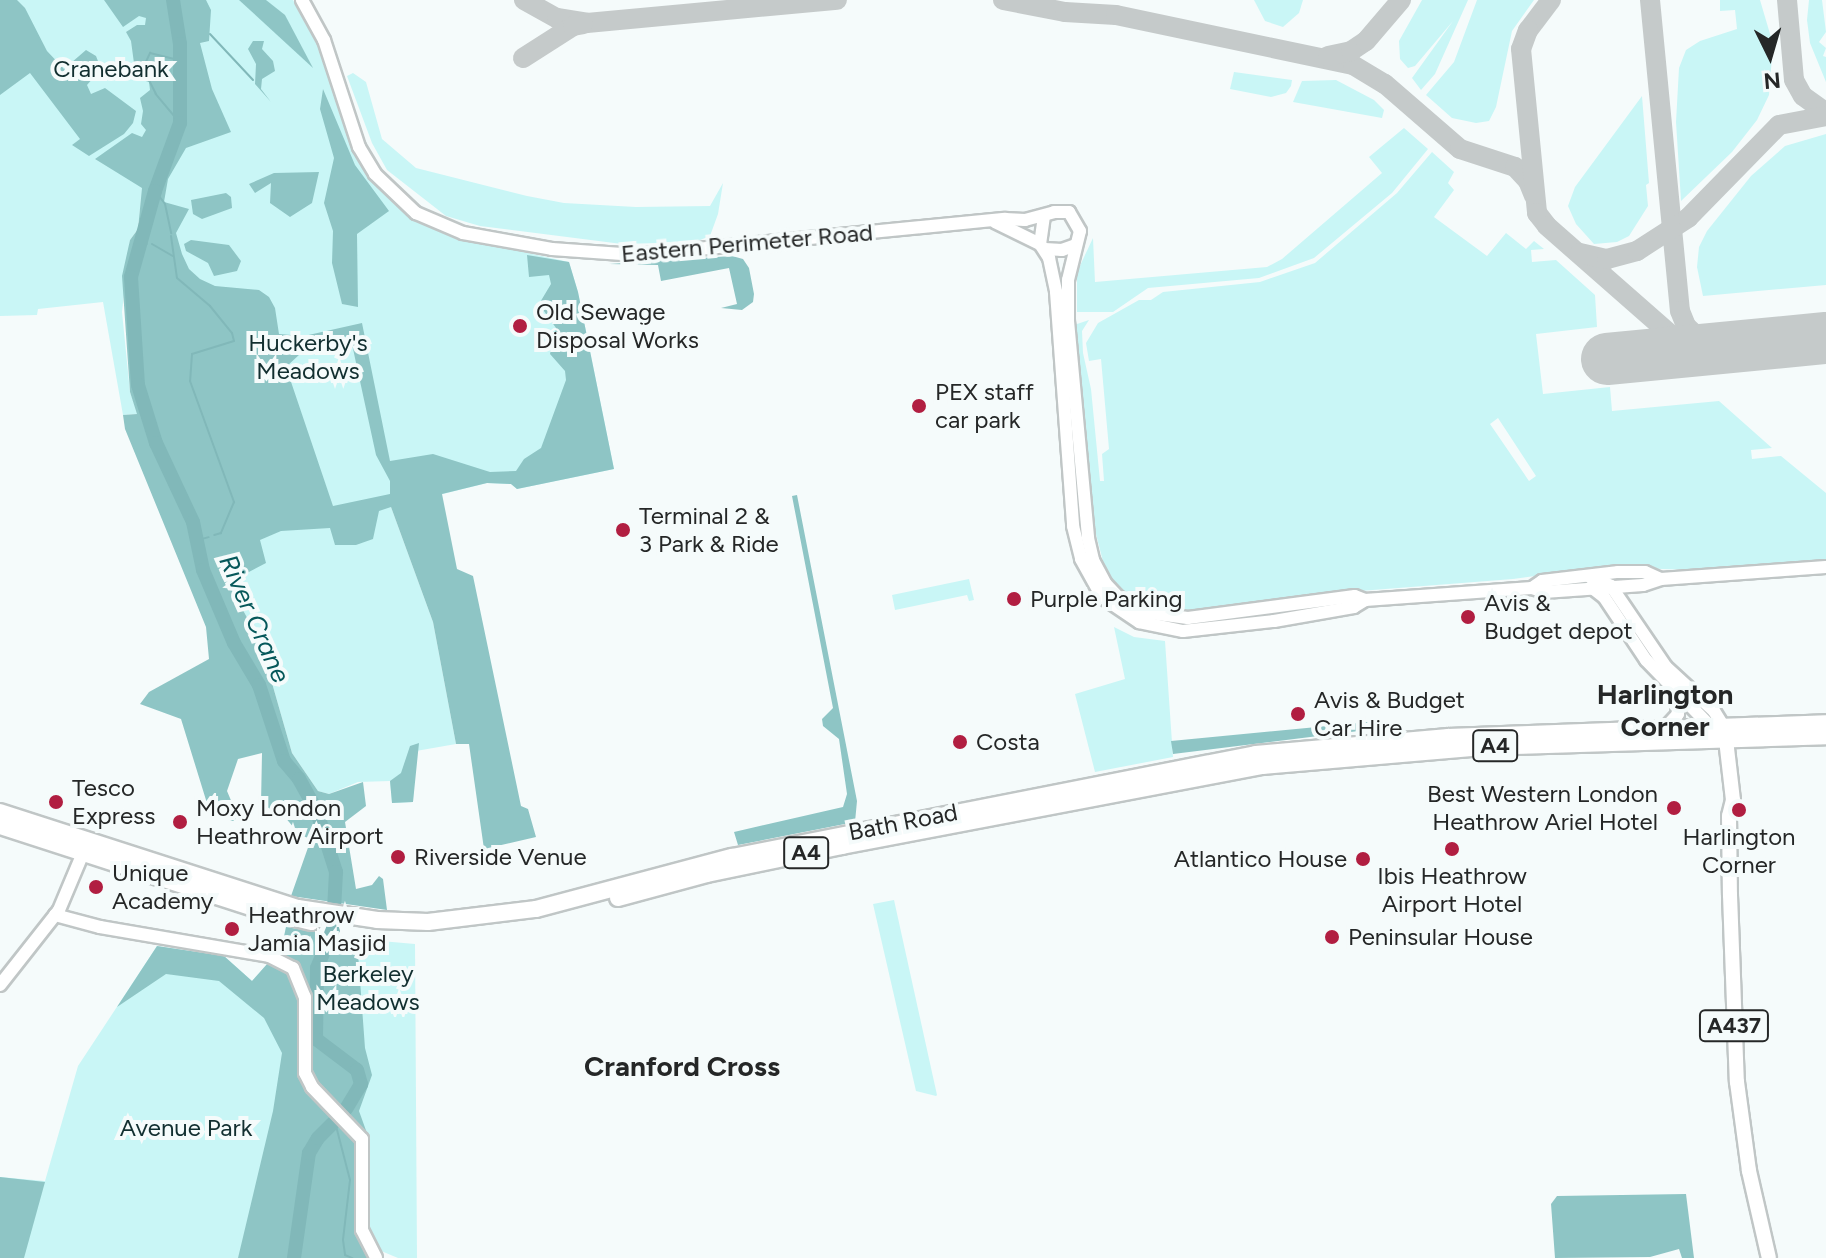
<!DOCTYPE html>
<html>
<head>
<meta charset="utf-8">
<style>
  body { margin:0 }
  #map { position:relative; width:1826px; height:1258px; overflow:hidden; background:#f5fbfb; font-family:Figtree,sans-serif }
  div>[style] { position:absolute }
  .green>* { inset:0; background:#c9f6f6 }
  .forest>* { inset:0; background:#8ec5c5 }
  .stream>* { height:2px; margin:-1px; padding:0 1px; transform-origin:1px; border-radius:1px; background:#81b8b9 }
  .river>* { height:14px; margin:-7px; padding:0 7px; transform-origin:7px; border-radius:7px; background:#81b8b9 }
  .taxiway>* { height:20px; margin:-10px; padding:0 10px; transform-origin:10px; border-radius:10px; background:#c5caca }
  .runway>* { height:52px; margin:-26px; padding:0 26px; transform-origin:26px; border-radius:26px; background:#c5caca }
  .roads { filter:drop-shadow(2px 0 #c0c6c6) drop-shadow(-2px 0 #c0c6c6) drop-shadow(0 2px #c0c6c6) drop-shadow(0 -2px #c0c6c6) }
  .secondary>* { height:12px; margin:-6px; padding:0 6px; transform-origin:6px; border-radius:6px; background:#fff }
  .primary>* { height:14px; margin:-7px; padding:0 7px; transform-origin:7px; border-radius:7px; background:#fff }
  .highway>* { height:16px; margin:-8px; padding:0 8px; transform-origin:8px; border-radius:8px; background:#fff }
  .dots>* { width:22px; height:22px; translate:-50% -50%; box-sizing:border-box; border:4px solid #f5fbfb; border-radius:50% }
  span { translate:-50% -50%; white-space:nowrap; text-align:center; line-height:1.15; -webkit-text-stroke:8px #f5fbfb; paint-order:stroke }
  .shield-label span { padding:2px 6px; background:#f5fbfb; border:2px solid; border-radius:6px; -webkit-text-stroke-width:0 }
  .shield-label { font-size:22px; color:#252727; font-weight:700 }
  .park-label { font-size:24px; color:#122f30 }
  .street-label { font-size:24px; color:#252727 }
  .poi-label { font-size:24px; color:#252727 }
  .left { translate:0 -50%; text-align:left }
  .right { translate:-100% -50%; text-align:right }
  .water-label { font-size:26px; color:#06585a; font-style:italic }
  .quarter-label { font-size:28px; color:#252727; font-weight:700 }
  .north { position:absolute; left:1730px; top:16px; width:80px; height:80px; -webkit-text-stroke:6px #f5fbfb; paint-order:stroke; rotate:175deg; font-size:22px; font-weight:700; line-height:32px; text-align:center; color:#252727 }
  .north::after { content:''; display:block; margin:auto; width:28px; height:36px; background:#252727; clip-path:polygon(50% 0,100% 100%,50% 72%,0 100%) }
</style>
</head>
<body>
<div id="map">
  <div class="green">
    <div style="clip-path:polygon(0 0,293px 0,318px 40px,355px 152px,374px 182px,395px 205px,417px 220px,460px 238px,569px 262px,578px 292px,614px 469px,517px 489px,511px 484px,487px 483px,391px 507px,433px 622px,456px 744px,416px 751px,413px 802px,392px 803px,390px 781px,358px 782px,329px 794px,318px 791px,292px 753px,260px 641px,228px 583px,136px 257px,142px 189px,138px 229px,130px 240px,122px 312px,130px 392px,138px 414px,123px 415px,103px 302px,38px 309px,37px 315px,0 316px)"></div>
    <div style="clip-path:polygon(1254px 0,1303px 0,1299px 13px,1283px 27px,1265px 21px)"></div>
    <div style="clip-path:polygon(1422px 0,1468px 0,1435px 74px,1421px 90px,1412px 78px,1453px 21px,1415px 66px,1408px 68px,1400px 59px,1399px 41px)"></div>
    <div style="clip-path:polygon(1477px 0,1534px 0,1512px 31px,1496px 107px,1489px 121px,1476px 123px,1452px 118px,1426px 95px,1454px 62px)"></div>
    <div style="clip-path:polygon(1720px 0,1760px 0,1773px 44px,1769px 95px,1757px 120px,1732px 152px,1681px 201px,1676px 122px,1679px 68px,1686px 50px,1700px 41px,1737px 29px,1735px 10px,1720px 11px)"></div>
    <div style="clip-path:polygon(1809px 0,1822px 0,1826px 32px,1819px 42px,1826px 48px,1823px 56px,1826px 57px,1826px 82px,1810px 43px,1807px 20px)"></div>
    <div style="clip-path:polygon(1234px 72px,1292px 80px,1291px 86px,1286px 93px,1271px 97px,1230px 89px)"></div>
    <div style="clip-path:polygon(353px 73px,366px 82px,382px 139px,416px 168px,527px 196px,564px 203px,636px 207px,710px 206px,723px 183px,718px 214px,710px 236px,695px 242px,622px 244px,480px 226px,446px 216px,387px 170px,372px 143px,347px 76px)"></div>
    <div style="clip-path:polygon(1336px 80px,1374px 100px,1384px 110px,1382px 118px,1293px 102px,1302px 81px)"></div>
    <div style="clip-path:polygon(1642px 96px,1649px 183px,1646px 185px,1648px 206px,1629px 236px,1617px 242px,1594px 244px,1576px 224px,1568px 206px,1575px 187px)"></div>
    <div style="clip-path:polygon(1404px 128px,1428px 149px,1392px 193px,1314px 258px,1259px 278px,1148px 288px,1113px 312px,1077px 312px,1077px 272px,1093px 238px,1095px 282px,1267px 267px,1282px 259px,1382px 173px,1369px 157px)"></div>
    <div style="clip-path:polygon(1826px 134px,1826px 285px,1703px 296px,1697px 267px,1699px 247px,1707px 231px,1751px 176px,1785px 146px)"></div>
    <div style="clip-path:polygon(evenodd,1432px 152px,1454px 172px,1448px 183px,1454px 190px,1434px 217px,1487px 256px,1506px 233px,1526px 249px,1534px 241px,1544px 249px,1531px 250px,1532px 262px,1556px 260px,1595px 295px,1597px 327px,1536px 334px,1543px 394px,1610px 387px,1612px 411px,1719px 401px,1772px 448px,1751px 450px,1752px 459px,1781px 456px,1826px 493px,1826px 560px,1695px 570px,1600px 567px,1513px 579px,1360px 591px,1174px 613px,1143px 606px,1119px 590px,1106px 573px,1091px 515px,1074px 325px,1089px 320px,1082px 331px,1083px 353px,1091px 389px,1100px 481px,1104px 481px,1102px 454px,1109px 449px,1101px 359px,1089px 361px,1086px 343px,1098px 323px,1139px 300px,1151px 300px,1163px 292px,1260px 282px,1315px 263px,1397px 193px,1432px 152px,1498px 418px,1536px 476px,1529px 481px,1490px 424px,1498px 418px)"></div>
    <div style="clip-path:polygon(969px 579px,974px 600px,969px 601px,967px 595px,895px 610px,892px 595px)"></div>
    <div style="clip-path:polygon(1114px 627px,1134px 637px,1165px 641px,1173px 757px,1095px 772px,1075px 694px,1125px 679px)"></div>
    <div style="clip-path:polygon(894px 900px,937px 1095px,936px 1096px,916px 1091px,873px 904px)"></div>
    <div style="clip-path:polygon(286px 927px,304px 931px,289px 1258px,0 1258px,0 1177px,45px 1181px,78px 1066px,157px 946px,224px 956px,252px 981px,268px 963px,280px 956px)"></div>
    <div style="clip-path:polygon(335px 937px,415px 944px,417px 1258px,398px 1258px,374px 1248px,365px 1228px)"></div>
  </div>
  <div class="forest">
    <div style="clip-path:polygon(0 0,17px 0,25px 8px,47px 51px,64px 69px,86px 50px,96px 56px,101px 69px,87px 85px,91px 94px,105px 88px,136px 111px,133px 123px,124px 134px,89px 156px,72px 145px,80px 139px,30px 73px,0 95px)"></div>
    <div style="clip-path:polygon(evenodd,104px 0,206px 0,211px 10px,209px 41px,200px 43px,212px 89px,231px 132px,186px 148px,168px 179px,164px 202px,189px 209px,176px 233px,182px 254px,189px 269px,200px 279px,215px 286px,259px 290px,269px 297px,275px 308px,279px 334px,304px 336px,362px 323px,390px 461px,433px 454px,490px 472px,516px 471px,524px 459px,541px 448px,566px 380px,565px 371px,550px 354px,556px 328px,539px 304px,551px 284px,549px 275px,529px 277px,527px 255px,569px 262px,578px 292px,614px 469px,517px 489px,511px 484px,487px 483px,442px 494px,457px 569px,473px 576px,521px 806px,528px 809px,536px 837px,484px 849px,469px 744px,456px 744px,433px 622px,391px 507px,379px 511px,373px 539px,356px 545px,335px 545px,330px 528px,281px 531px,260px 540px,266px 563px,228px 583px,260px 641px,292px 753px,318px 791px,329px 794px,363px 782px,366px 806px,345px 822px,356px 889px,372px 885px,379px 876px,383px 879px,387px 910px,291px 896px,311px 839px,300px 835px,284px 816px,261px 804px,262px 753px,238px 759px,227px 791px,238px 817px,233px 821px,210px 813px,181px 719px,140px 704px,149px 692px,209px 659px,206px 627px,125px 429px,123px 415px,137px 414px,130px 392px,122px 276px,130px 240px,138px 229px,142px 188px,95px 159px,132px 133px,142px 137px,146px 130px,141px 124px,143px 111px,140px 98px,150px 90px,149px 82px,136px 78px,131px 41px,126px 32px,137px 25px,145px 25px,146px 18px,139px 16px,123px 27px,104px 0,350px 335px,376px 455px,390px 481px,390px 494px,333px 506px,286px 367px,300px 354px,350px 335px)"></div>
    <div style="clip-path:polygon(239px 0,266px 0,285px 15px,313px 68px)"></div>
    <div style="clip-path:polygon(253px 41px,264px 41px,262px 49px,273px 61px,275px 71px,262px 79px,261px 89px,271px 102px,255px 84px,256px 64px,248px 49px)"></div>
    <div style="clip-path:polygon(323px 89px,355px 165px,389px 211px,357px 234px,358px 307px,342px 304px,332px 263px,333px 231px,324px 203px,334px 158px,320px 109px)"></div>
    <div style="clip-path:polygon(319px 172px,312px 203px,290px 217px,270px 203px,271px 183px,255px 193px,249px 184px,274px 173px)"></div>
    <div style="clip-path:polygon(226px 193px,231px 197px,232px 208px,202px 219px,193px 214px,191px 200px)"></div>
    <div style="clip-path:polygon(191px 240px,229px 245px,241px 261px,237px 271px,214px 276px,208px 263px,186px 251px,184px 244px)"></div>
    <div style="clip-path:polygon(732px 256px,743px 259px,749px 268px,754px 294px,753px 302px,742px 310px,721px 308px,737px 304px,729px 268px,661px 281px,658px 265px,609px 264px)"></div>
    <div style="clip-path:polygon(797px 495px,857px 801px,855px 822px,738px 845px,734px 832px,843px 807px,847px 794px,839px 739px,823px 726px,822px 719px,833px 708px,792px 496px)"></div>
    <div style="clip-path:polygon(1390px 720px,1391px 727px,1173px 754px,1171px 741px)"></div>
    <div style="clip-path:polygon(419px 743px,413px 802px,392px 803px,390px 781px,401px 773px,410px 746px)"></div>
    <div style="clip-path:polygon(286px 927px,357px 939px,365px 1048px,372px 1075px,359px 1111px,368px 1136px,356px 1147px,358px 1228px,371px 1258px,238px 1258px,273px 1111px,282px 1053px,264px 1018px,219px 981px,166px 974px,117px 1007px,157px 946px,224px 956px,252px 981px,268px 963px,280px 956px)"></div>
    <div style="clip-path:polygon(0 1177px,45px 1182px,24px 1258px,0 1258px)"></div>
    <div style="clip-path:polygon(1686px 1194px,1694px 1258px,1682px 1258px,1679px 1249px,1650px 1257px,1555px 1258px,1551px 1204px,1557px 1196px)"></div>
  </div>
  <div class="stream">
    <div style="left:210px;top:34px;width:63px;rotate:46.9deg"></div>
    <div style="left:180px;top:123px;width:38px;rotate:-130deg"></div>
    <div style="left:156px;top:94px;width:29px;rotate:-117deg"></div>
    <div style="left:143px;top:68px;width:17px;rotate:-65deg"></div>
    <div style="left:150px;top:53px;width:25px;rotate:14deg"></div>
    <div style="left:174px;top:59px;width:6px;rotate:-18deg"></div>
    <div style="left:155px;top:191px;width:16px;rotate:52deg"></div>
    <div style="left:165px;top:204px;width:30px;rotate:78deg"></div>
    <div style="left:171px;top:236px;width:42px;rotate:81.9deg"></div>
    <div style="left:177px;top:278px;width:43px;rotate:40.3deg"></div>
    <div style="left:210px;top:306px;width:35px;rotate:51deg"></div>
    <div style="left:232px;top:333px;width:8px;rotate:76deg"></div>
    <div style="left:234px;top:341px;width:44px;rotate:162.8deg"></div>
    <div style="left:192px;top:354px;width:27px;rotate:94deg"></div>
    <div style="left:190px;top:381px;width:129px;rotate:70deg"></div>
    <div style="left:234px;top:502px;width:34px;rotate:113deg"></div>
    <div style="left:221px;top:533px;width:7px;rotate:164deg"></div>
    <div style="left:141px;top:242px;width:6px;rotate:18deg"></div>
    <div style="left:152px;top:244px;width:24px;rotate:30deg"></div>
    <div style="left:198px;top:540px;width:11px;rotate:-15deg"></div>
    <div style="left:335px;top:1122px;width:60px;rotate:75.5deg"></div>
    <div style="left:350px;top:1180px;width:60px;rotate:96.7deg"></div>
    <div style="left:343px;top:1240px;width:15px;rotate:82deg"></div>
    <div style="left:345px;top:1255px;width:8px;rotate:23deg"></div>
  </div>
  <div class="river">
    <div style="left:173px;top:0;width:45px;rotate:81deg"></div>
    <div style="left:180px;top:44px;width:79px;rotate:90deg"></div>
    <div style="left:180px;top:123px;width:72px;rotate:110.2deg"></div>
    <div style="left:155px;top:191px;width:89px;rotate:105.6deg"></div>
    <div style="left:131px;top:277px;width:108px;rotate:86.3deg"></div>
    <div style="left:138px;top:385px;width:61px;rotate:72.8deg"></div>
    <div style="left:156px;top:443px;width:87px;rotate:64.9deg"></div>
    <div style="left:193px;top:522px;width:49px;rotate:78.2deg"></div>
    <div style="left:203px;top:570px;width:79px;rotate:67deg"></div>
    <div style="left:234px;top:643px;width:49px;rotate:59.2deg"></div>
    <div style="left:259px;top:685px;width:80px;rotate:71.8deg"></div>
    <div style="left:284px;top:761px;width:23px;rotate:50deg"></div>
    <div style="left:299px;top:779px;width:38px;rotate:61deg"></div>
    <div style="left:317px;top:812px;width:63px;rotate:72.4deg"></div>
    <div style="left:336px;top:872px;width:57px;rotate:93deg"></div>
    <div style="left:333px;top:929px;width:42px;rotate:112.3deg"></div>
    <div style="left:317px;top:968px;width:71px;rotate:90.8deg"></div>
    <div style="left:316px;top:1039px;width:51px;rotate:37.1deg"></div>
    <div style="left:357px;top:1070px;width:15px;rotate:74deg"></div>
    <div style="left:361px;top:1084px;width:29px;rotate:121deg"></div>
    <div style="left:294px;top:1258px;width:106px;rotate:-81.9deg"></div>
    <div style="left:309px;top:1153px;width:17px;rotate:-59deg"></div>
    <div style="left:318px;top:1138px;width:33px;rotate:-45deg"></div>
  </div>
  <div class="taxiway">
    <div style="left:524px;top:0;width:38px;rotate:29deg"></div>
    <div style="left:557px;top:18px;width:30px;rotate:9deg"></div>
    <div style="left:587px;top:23px;width:251px;rotate:-5.3deg"></div>
    <div style="left:1003px;top:0;width:63px;rotate:11deg"></div>
    <div style="left:1065px;top:12px;width:51px;rotate:3.4deg"></div>
    <div style="left:1116px;top:15px;width:242px;rotate:11.9deg"></div>
    <div style="left:1353px;top:65px;width:37px;rotate:31deg"></div>
    <div style="left:1385px;top:84px;width:99px;rotate:40.9deg"></div>
    <div style="left:1460px;top:149px;width:58px;rotate:18.1deg"></div>
    <div style="left:1515px;top:167px;width:19px;rotate:47deg"></div>
    <div style="left:1528px;top:181px;width:16px;rotate:68deg"></div>
    <div style="left:1551px;top:0;width:38px;rotate:127deg"></div>
    <div style="left:1528px;top:30px;width:20px;rotate:110deg"></div>
    <div style="left:1521px;top:49px;width:165px;rotate:84.4deg"></div>
    <div style="left:1537px;top:213px;width:16px;rotate:52deg"></div>
    <div style="left:1547px;top:226px;width:174px;rotate:41.3deg"></div>
    <div style="left:1678px;top:341px;width:29px;rotate:18deg"></div>
    <div style="left:1650px;top:0;width:312px;rotate:84.5deg"></div>
    <div style="left:1680px;top:311px;width:16px;rotate:68deg"></div>
    <div style="left:1686px;top:326px;width:18px;rotate:43deg"></div>
    <div style="left:1699px;top:338px;width:29px;rotate:20deg"></div>
    <div style="left:1787px;top:0;width:80px;rotate:85deg"></div>
    <div style="left:1794px;top:80px;width:18px;rotate:61deg"></div>
    <div style="left:1803px;top:96px;width:29px;rotate:36deg"></div>
    <div style="left:1328px;top:56px;width:24px;rotate:-12deg"></div>
    <div style="left:1351px;top:51px;width:18px;rotate:-34deg"></div>
    <div style="left:1366px;top:41px;width:54px;rotate:-49.5deg"></div>
    <div style="left:523px;top:58px;width:59px;rotate:-32.6deg"></div>
    <div style="left:573px;top:26px;width:10px;rotate:-11deg"></div>
    <div style="left:1580px;top:253px;width:28px;rotate:13deg"></div>
    <div style="left:1607px;top:259px;width:31px;rotate:-15deg"></div>
    <div style="left:1637px;top:251px;width:61px;rotate:-32.9deg"></div>
    <div style="left:1688px;top:218px;width:130px;rotate:-45.6deg"></div>
    <div style="left:1779px;top:125px;width:48px;rotate:-10.8deg"></div>
  </div>
  <div class="runway">
    <div style="left:1607px;top:359px;width:220px;rotate:-5.5deg"></div>
  </div>
  <div class="roads">
    <div class="secondary">
      <div style="left:302px;top:0;width:46px;rotate:61.2deg"></div>
      <div style="left:324px;top:40px;width:113px;rotate:71.9deg"></div>
      <div style="left:359px;top:147px;width:31px;rotate:59deg"></div>
      <div style="left:375px;top:174px;width:57px;rotate:43.6deg"></div>
      <div style="left:416px;top:213px;width:51px;rotate:23.1deg"></div>
      <div style="left:463px;top:233px;width:90px;rotate:10.2deg"></div>
      <div style="left:552px;top:249px;width:84px;rotate:4.1deg"></div>
      <div style="left:636px;top:255px;width:371px;rotate:-5.6deg"></div>
      <div style="left:1005px;top:219px;width:20px;rotate:3deg"></div>
      <div style="left:1025px;top:220px;width:30px;rotate:-15deg"></div>
      <div style="left:1054px;top:212px;width:15px"></div>
      <div style="left:1069px;top:212px;width:22px;rotate:60deg"></div>
      <div style="left:1080px;top:231px;width:50px;rotate:103.8deg"></div>
      <div style="left:1068px;top:280px;width:41px;rotate:90deg"></div>
      <div style="left:1068px;top:321px;width:218px;rotate:84.7deg"></div>
      <div style="left:1088px;top:538px;width:23px;rotate:77deg"></div>
      <div style="left:1093px;top:560px;width:27px;rotate:62deg"></div>
      <div style="left:1106px;top:584px;width:18px;rotate:47deg"></div>
      <div style="left:1118px;top:597px;width:29px;rotate:31deg"></div>
      <div style="left:1143px;top:612px;width:45px;rotate:7.6deg"></div>
      <div style="left:1188px;top:618px;width:168px;rotate:-7.5deg"></div>
      <div style="left:1355px;top:596px;width:11px;rotate:22deg"></div>
      <div style="left:1365px;top:600px;width:167px;rotate:-4.1deg"></div>
      <div style="left:1532px;top:588px;width:13px;rotate:18deg"></div>
      <div style="left:1544px;top:592px;width:99px;rotate:-4deg"></div>
      <div style="left:1643px;top:585px;width:19px;rotate:-18deg"></div>
      <div style="left:1661px;top:579px;width:165px;rotate:-4.2deg"></div>
      <div style="left:1044px;top:216px;width:28px;rotate:98deg"></div>
      <div style="left:1040px;top:244px;width:17px;rotate:57deg"></div>
      <div style="left:1049px;top:258px;width:35px;rotate:78deg"></div>
      <div style="left:1056px;top:292px;width:235px;rotate:85.8deg"></div>
      <div style="left:1073px;top:526px;width:34px;rotate:76deg"></div>
      <div style="left:1081px;top:559px;width:43px;rotate:61.1deg"></div>
      <div style="left:1102px;top:597px;width:45px;rotate:34deg"></div>
      <div style="left:1139px;top:622px;width:45px;rotate:11.6deg"></div>
      <div style="left:1183px;top:631px;width:92px;rotate:-6.3deg"></div>
      <div style="left:1274px;top:621px;width:81px;rotate:-9.9deg"></div>
      <div style="left:1354px;top:607px;width:13px;rotate:-32deg"></div>
      <div style="left:995px;top:222px;width:50px;rotate:26.1deg"></div>
      <div style="left:1045px;top:249px;width:17px;rotate:3deg"></div>
      <div style="left:1062px;top:250px;width:15px;rotate:-20deg"></div>
      <div style="left:1588px;top:576px;width:25px;rotate:23deg"></div>
      <div style="left:1611px;top:586px;width:98px;rotate:55.8deg"></div>
      <div style="left:1666px;top:667px;width:65px;rotate:42.5deg"></div>
      <div style="left:1714px;top:711px;width:19px;rotate:58deg"></div>
      <div style="left:1591px;top:587px;width:16px;rotate:38deg"></div>
      <div style="left:1604px;top:597px;width:76px;rotate:56.3deg"></div>
      <div style="left:1646px;top:660px;width:93px;rotate:45.9deg"></div>
      <div style="left:1532px;top:588px;width:12px;rotate:-35deg"></div>
      <div style="left:1542px;top:581px;width:77px;rotate:-6.8deg"></div>
      <div style="left:1618px;top:572px;width:27px"></div>
      <div style="left:1645px;top:572px;width:17px;rotate:24deg"></div>
      <div style="left:1665px;top:728px;width:19px;rotate:-47deg"></div>
      <div style="left:1678px;top:714px;width:22px;rotate:-95deg"></div>
      <div style="left:55px;top:915px;width:47px;rotate:14.9deg"></div>
      <div style="left:100px;top:927px;width:171px;rotate:9.7deg"></div>
      <div style="left:269px;top:956px;width:27px;rotate:27deg"></div>
      <div style="left:293px;top:968px;width:31px;rotate:68deg"></div>
      <div style="left:305px;top:997px;width:76px;rotate:90deg"></div>
      <div style="left:305px;top:1073px;width:16px;rotate:63deg"></div>
      <div style="left:312px;top:1087px;width:72px;rotate:46.1deg"></div>
      <div style="left:362px;top:1139px;width:91px;rotate:90deg"></div>
      <div style="left:362px;top:1230px;width:31px;rotate:63deg"></div>
      <div style="left:0;top:985px;width:95px;rotate:-51.8deg"></div>
      <div style="left:59px;top:910px;width:62px;rotate:-67.2deg"></div>
    </div>
    <div class="primary">
      <div style="left:1725px;top:731px;width:69px;rotate:83.4deg"></div>
      <div style="left:1733px;top:800px;width:16px;rotate:104deg"></div>
      <div style="left:1729px;top:816px;width:79px;rotate:89.3deg"></div>
      <div style="left:1730px;top:895px;width:187px;rotate:87.9deg"></div>
      <div style="left:1737px;top:1082px;width:90px;rotate:82.3deg"></div>
      <div style="left:1749px;top:1171px;width:89px;rotate:77.1deg"></div>
    </div>
    <div class="highway">
      <div style="left:0;top:812px;width:313px;rotate:17.9deg"></div>
      <div style="left:298px;top:908px;width:80px;rotate:8.6deg"></div>
      <div style="left:377px;top:920px;width:51px;rotate:2.2deg"></div>
      <div style="left:428px;top:922px;width:109px;rotate:-6.9deg"></div>
      <div style="left:536px;top:909px;width:203px;rotate:-14.9deg"></div>
      <div style="left:732px;top:857px;width:534px;rotate:-11.12deg"></div>
      <div style="left:1256px;top:754px;width:193px;rotate:-5.1deg"></div>
      <div style="left:1448px;top:737px;width:378px;rotate:-2.1deg"></div>
      <div style="left:0;top:826px;width:267px;rotate:17.9deg"></div>
      <div style="left:254px;top:908px;width:59px;rotate:13.8deg"></div>
      <div style="left:618px;top:898px;width:92px;rotate:-15.1deg"></div>
      <div style="left:707px;top:874px;width:138px;rotate:-11.7deg"></div>
      <div style="left:842px;top:846px;width:428px;rotate:-10.8deg"></div>
      <div style="left:1262px;top:766px;width:222px;rotate:-4.9deg"></div>
      <div style="left:1483px;top:747px;width:343px;rotate:-1.8deg"></div>
    </div>
  </div>
  <div class="dots">
    <div style="left:520px;top:326px;background:#b11e41"></div>
    <div style="left:919px;top:406px;background:#b11e41"></div>
    <div style="left:623px;top:530px;background:#b11e41"></div>
    <div style="left:1014px;top:599px;background:#b11e41"></div>
    <div style="left:1468px;top:617px;background:#b11e41"></div>
    <div style="left:1298px;top:714px;background:#b11e41"></div>
    <div style="left:960px;top:742px;background:#b11e41"></div>
    <div style="left:56px;top:802px;background:#b11e41"></div>
    <div style="left:1674px;top:808px;background:#b11e41"></div>
    <div style="left:1739px;top:810px;background:#b11e41"></div>
    <div style="left:180px;top:822px;background:#b11e41"></div>
    <div style="left:1452px;top:849px;background:#b11e41"></div>
    <div style="left:398px;top:857px;background:#b11e41"></div>
    <div style="left:1363px;top:859px;background:#b11e41"></div>
    <div style="left:96px;top:887px;background:#b11e41"></div>
    <div style="left:232px;top:929px;background:#b11e41"></div>
    <div style="left:1332px;top:937px;background:#b11e41"></div>
  </div>
  <div class="shield-label">
    <span style="left:1495px;top:746px">A4</span>
    <span style="left:806px;top:853px">A4</span>
    <span style="left:1734px;top:1026px">A437</span>
  </div>
  <div class="park-label">
    <span style="left:111px;top:69px">Cranebank</span>
    <span style="left:308px;top:357px">Huckerby's<br>Meadows</span>
    <span style="left:368px;top:988px">Berkeley<br>Meadows</span>
    <span style="left:186px;top:1128px">Avenue Park</span>
  </div>
  <div class="street-label">
    <span style="left:747px;top:243px;rotate:-5deg">Eastern Perimeter Road</span>
    <span style="left:903px;top:822px;rotate:-11deg">Bath Road</span>
  </div>
  <div class="poi-label">
    <span class="left" style="left:536px;top:326px">Old Sewage<br>Disposal Works</span>
    <span class="left" style="left:935px;top:406px">PEX staff<br>car park</span>
    <span class="left" style="left:639px;top:530px">Terminal 2 &amp;<br>3 Park &amp; Ride</span>
    <span class="left" style="left:1030px;top:599px">Purple Parking</span>
    <span class="left" style="left:1484px;top:617px">Avis &amp;<br>Budget depot</span>
    <span class="left" style="left:1314px;top:714px">Avis &amp; Budget<br>Car Hire</span>
    <span class="left" style="left:976px;top:742px">Costa</span>
    <span class="left" style="left:72px;top:802px">Tesco<br>Express</span>
    <span class="right" style="left:1658px;top:808px">Best Western London<br>Heathrow Ariel Hotel</span>
    <span class="left" style="left:196px;top:822px">Moxy London<br>Heathrow Airport</span>
    <span style="left:1739px;top:851px">Harlington<br>Corner</span>
    <span class="left" style="left:414px;top:857px">Riverside Venue</span>
    <span class="right" style="left:1347px;top:859px">Atlantico House</span>
    <span class="left" style="left:112px;top:887px">Unique<br>Academy</span>
    <span style="left:1452px;top:890px">Ibis Heathrow<br>Airport Hotel</span>
    <span class="left" style="left:248px;top:929px">Heathrow<br>Jamia Masjid</span>
    <span class="left" style="left:1348px;top:937px">Peninsular House</span>
  </div>
  <div class="water-label">
    <span style="left:254px;top:619px;rotate:66deg">River Crane</span>
  </div>
  <div class="quarter-label">
    <span style="left:1665px;top:710px">Harlington<br>Corner</span>
    <span style="left:682px;top:1066px">Cranford Cross</span>
  </div>
  <div class="north">N</div>
</div>
</body>
</html>
